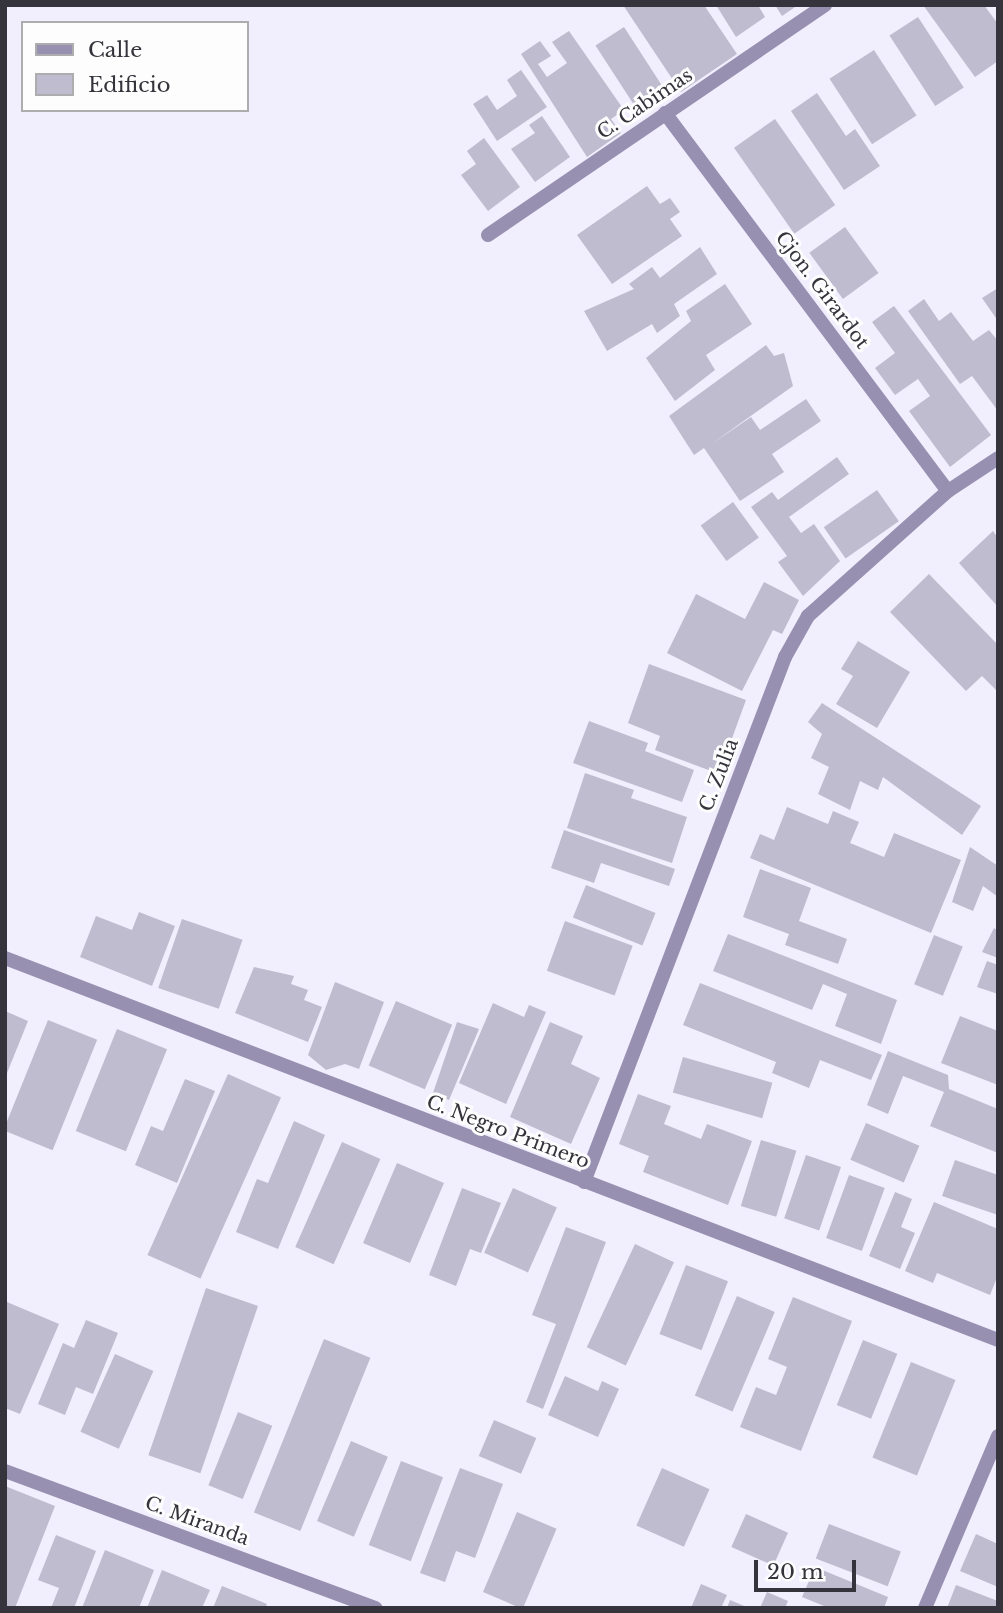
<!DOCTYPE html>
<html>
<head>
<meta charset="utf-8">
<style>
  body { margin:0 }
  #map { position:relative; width:1003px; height:1613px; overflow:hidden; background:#f1eefe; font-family:"Libre Baskerville",serif }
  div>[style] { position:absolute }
  .building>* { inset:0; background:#c0bcd0; transform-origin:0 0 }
  .street>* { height:14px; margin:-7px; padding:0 7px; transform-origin:7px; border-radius:7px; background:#9890b0 }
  span { translate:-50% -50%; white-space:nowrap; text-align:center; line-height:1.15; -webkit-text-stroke:6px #fdfdfd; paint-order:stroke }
  .street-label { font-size:19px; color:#35333b }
  .frame { position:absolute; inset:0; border:7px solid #35333b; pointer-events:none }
  .legend { position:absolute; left:21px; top:21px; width:228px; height:91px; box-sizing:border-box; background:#fdfdfd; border:2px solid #adacaf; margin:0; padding:9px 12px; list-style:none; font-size:21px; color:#35333b }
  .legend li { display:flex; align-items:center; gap:14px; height:35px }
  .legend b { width:35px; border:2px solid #adacaf }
  .scale { position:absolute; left:754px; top:1560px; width:102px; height:32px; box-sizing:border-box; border:4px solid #35333b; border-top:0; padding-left:9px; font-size:21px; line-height:24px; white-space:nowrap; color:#35333b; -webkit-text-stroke:5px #fdfdfd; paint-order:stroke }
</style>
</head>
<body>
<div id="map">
  <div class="building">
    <div style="clip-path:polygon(623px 5px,704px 5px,737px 54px,681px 92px)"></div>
    <div style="clip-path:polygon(716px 5px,758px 5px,765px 17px,736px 37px)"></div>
    <div style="clip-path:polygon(775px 5px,798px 5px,782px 16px)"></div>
    <div style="clip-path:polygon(923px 5px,984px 5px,998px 24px,998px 61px,975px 77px)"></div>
    <div style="left:918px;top:17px;width:84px;height:34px;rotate:57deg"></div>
    <div style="left:624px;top:27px;width:72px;height:34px;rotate:57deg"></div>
    <div style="clip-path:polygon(569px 31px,624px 110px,611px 119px,621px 133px,587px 157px,521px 54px,540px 41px,551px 56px,538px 64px,547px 77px,567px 63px,552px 42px)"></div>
    <div style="left:874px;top:50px;width:78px;height:53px;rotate:57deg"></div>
    <div style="clip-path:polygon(521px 70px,547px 107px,497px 141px,473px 104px,487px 95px,497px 110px,517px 96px,507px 80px)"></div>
    <div style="clip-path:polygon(817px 93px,846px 136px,855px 129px,880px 166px,844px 190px,791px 111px)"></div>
    <div style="clip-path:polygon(542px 116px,570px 157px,535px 182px,511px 149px,535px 133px,529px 125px)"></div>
    <div style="left:775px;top:119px;width:105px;height:50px;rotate:55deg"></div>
    <div style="clip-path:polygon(484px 138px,520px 187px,488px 211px,461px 175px,476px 164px,467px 151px)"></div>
    <div style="clip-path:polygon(647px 186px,660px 204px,670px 198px,680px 212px,670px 219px,682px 236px,612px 284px,577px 235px)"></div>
    <div style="left:845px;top:227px;width:57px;height:44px;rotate:54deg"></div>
    <div style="clip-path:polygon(700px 247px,717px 274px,674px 304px,680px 316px,657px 333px,652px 324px,607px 351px,584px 311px,634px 289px,629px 284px,652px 267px,660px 278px)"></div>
    <div style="clip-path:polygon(725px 284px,752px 324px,706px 355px,715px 370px,675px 401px,646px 358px,691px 321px,686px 311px)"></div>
    <div style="clip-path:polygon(998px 288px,998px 321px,982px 298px)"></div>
    <div style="clip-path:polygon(924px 299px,939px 321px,951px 312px,973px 341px,989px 330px,998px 341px,998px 411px,972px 376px,960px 384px,908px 311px)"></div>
    <div style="clip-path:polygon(894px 306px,991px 435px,950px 467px,909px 411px,930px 396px,918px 379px,895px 395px,875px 368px,895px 353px,872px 322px)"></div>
    <div style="clip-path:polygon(766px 345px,774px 356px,784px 353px,793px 386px,710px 445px,751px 417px,760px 430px,806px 399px,821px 421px,772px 454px,784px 472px,740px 501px,704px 448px,694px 455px,669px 416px)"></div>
    <div style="clip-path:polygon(837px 457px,849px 474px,789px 517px,801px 533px,814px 524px,840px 561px,803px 596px,778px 562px,787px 556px,751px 507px,772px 492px,778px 500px)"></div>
    <div style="left:877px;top:490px;width:38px;height:65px;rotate:55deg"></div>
    <div style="left:733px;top:502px;width:44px;height:40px;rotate:54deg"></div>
    <div style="clip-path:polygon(993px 531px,998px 538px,998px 607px,959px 563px)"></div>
    <div style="clip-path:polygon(929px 574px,998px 645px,998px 692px,982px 676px,966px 691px,890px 612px)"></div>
    <div style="clip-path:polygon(764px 582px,799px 600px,782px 634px,773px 630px,742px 691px,667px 653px,696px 594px,745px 619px)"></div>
    <div style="clip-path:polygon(858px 641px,910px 672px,877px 728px,836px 704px,853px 676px,841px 669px)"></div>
    <div style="clip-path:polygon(649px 664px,746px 700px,719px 774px,655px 750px,660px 736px,628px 723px)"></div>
    <div style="clip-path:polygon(822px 703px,981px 806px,962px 835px,883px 777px,878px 790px,860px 781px,850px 810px,818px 794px,829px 767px,811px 758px,822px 734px,808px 722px)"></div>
    <div style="clip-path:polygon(589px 721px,648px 743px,645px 751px,694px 770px,682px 802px,573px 763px)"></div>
    <div style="clip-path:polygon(585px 773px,634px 790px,631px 798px,687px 817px,672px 863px,567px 828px)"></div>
    <div style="clip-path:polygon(787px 807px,828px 824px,833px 811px,859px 822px,850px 843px,884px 857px,894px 833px,961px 860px,931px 933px,750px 858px,760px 834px,774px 840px)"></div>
    <div style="clip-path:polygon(564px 830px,675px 869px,669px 886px,601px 863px,594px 883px,551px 868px)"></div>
    <div style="clip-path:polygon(970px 847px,998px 866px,998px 897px,983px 886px,973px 911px,952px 902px)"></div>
    <div style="clip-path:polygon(760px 869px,811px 888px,799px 921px,847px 939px,838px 964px,785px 945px,789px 934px,743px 917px)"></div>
    <div style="left:586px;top:885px;width:75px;height:35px;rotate:22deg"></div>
    <div style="clip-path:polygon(139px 912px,175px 926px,152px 986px,80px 957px,96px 916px,132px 930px)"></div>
    <div style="left:182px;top:919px;width:64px;height:73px;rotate:19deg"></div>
    <div style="left:565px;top:921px;width:72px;height:53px;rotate:20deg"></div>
    <div style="clip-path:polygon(994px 928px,998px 931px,998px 958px,982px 952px)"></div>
    <div style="clip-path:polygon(728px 934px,897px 1000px,881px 1044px,835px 1026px,847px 994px,823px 984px,812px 1010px,713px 971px)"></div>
    <div style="left:934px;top:935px;width:31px;height:53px;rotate:22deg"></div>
    <div style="clip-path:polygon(987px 961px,998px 965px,998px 994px,977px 987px)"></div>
    <div style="clip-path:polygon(254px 967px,294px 976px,291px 984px,308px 990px,304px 1000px,322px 1007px,308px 1042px,235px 1013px)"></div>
    <div style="clip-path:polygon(335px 982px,384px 1002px,359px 1069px,345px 1064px,326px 1070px,308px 1055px)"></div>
    <div style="clip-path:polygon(700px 983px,882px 1055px,871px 1080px,820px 1060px,809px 1088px,772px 1073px,776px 1062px,683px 1025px)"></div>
    <div style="left:396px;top:1001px;width:61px;height:70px;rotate:23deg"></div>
    <div style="clip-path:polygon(493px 1003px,524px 1017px,529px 1005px,546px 1012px,506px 1104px,459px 1083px)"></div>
    <div style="clip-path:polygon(5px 1011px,28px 1021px,5px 1078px)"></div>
    <div style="clip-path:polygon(960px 1016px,998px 1031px,998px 1085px,941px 1063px)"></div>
    <div style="left:48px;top:1020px;width:53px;height:119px;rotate:22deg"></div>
    <div style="clip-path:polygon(457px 1022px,479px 1029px,449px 1100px,433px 1093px)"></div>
    <div style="clip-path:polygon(550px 1022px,583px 1036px,571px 1064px,600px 1078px,571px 1144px,510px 1117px)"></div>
    <div style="left:117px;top:1029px;width:54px;height:110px;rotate:22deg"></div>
    <div style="clip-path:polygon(888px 1051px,948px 1075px,949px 1089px,998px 1109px,998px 1153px,930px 1126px,944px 1092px,903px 1076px,888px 1114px,867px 1105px)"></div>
    <div style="left:683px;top:1057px;width:93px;height:37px;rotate:16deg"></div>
    <div style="left:228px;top:1074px;width:58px;height:198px;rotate:24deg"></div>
    <div style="clip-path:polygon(185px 1079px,215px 1091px,177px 1183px,135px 1165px,151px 1126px,163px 1131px)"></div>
    <div style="clip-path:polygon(638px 1094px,671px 1106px,664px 1124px,701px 1139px,707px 1124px,752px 1141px,728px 1205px,643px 1172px,649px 1156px,619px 1144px)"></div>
    <div style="clip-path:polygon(294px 1121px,325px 1135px,278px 1249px,236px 1232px,257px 1179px,268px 1183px)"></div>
    <div style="left:866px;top:1123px;width:58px;height:40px;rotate:23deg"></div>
    <div style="left:761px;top:1140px;width:37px;height:69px;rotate:17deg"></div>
    <div style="left:342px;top:1142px;width:42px;height:115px;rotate:24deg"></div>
    <div style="left:806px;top:1155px;width:37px;height:67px;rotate:19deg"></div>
    <div style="clip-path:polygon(955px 1160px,998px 1175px,998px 1215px,942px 1196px)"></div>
    <div style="left:397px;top:1163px;width:51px;height:87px;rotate:23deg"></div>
    <div style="left:849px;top:1175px;width:38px;height:67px;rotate:20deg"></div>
    <div style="clip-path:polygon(462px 1188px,501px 1203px,481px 1253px,470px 1249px,456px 1286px,429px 1275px)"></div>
    <div style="left:513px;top:1188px;width:48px;height:71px;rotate:24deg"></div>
    <div style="clip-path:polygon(895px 1192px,912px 1199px,901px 1227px,915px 1233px,900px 1269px,869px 1256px)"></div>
    <div style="clip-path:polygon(934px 1202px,998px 1229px,998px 1275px,990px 1295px,937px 1273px,933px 1283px,905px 1271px)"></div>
    <div style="clip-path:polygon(566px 1227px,606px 1242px,543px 1409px,526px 1402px,556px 1324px,532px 1315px)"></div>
    <div style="left:635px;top:1244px;width:43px;height:114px;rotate:25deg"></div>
    <div style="left:686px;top:1265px;width:45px;height:74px;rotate:21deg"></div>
    <div style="left:206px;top:1288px;width:55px;height:177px;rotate:19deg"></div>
    <div style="left:737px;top:1296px;width:41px;height:108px;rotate:23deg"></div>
    <div style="clip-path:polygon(793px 1297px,852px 1321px,801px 1451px,740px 1427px,756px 1387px,776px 1395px,787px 1367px,768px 1359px)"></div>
    <div style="clip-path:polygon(7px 1302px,59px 1324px,20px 1414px,5px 1408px)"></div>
    <div style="clip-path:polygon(86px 1320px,118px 1333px,93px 1394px,76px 1387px,65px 1415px,38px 1404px,63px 1343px,74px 1348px)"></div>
    <div style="left:324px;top:1339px;width:50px;height:187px;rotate:22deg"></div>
    <div style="left:863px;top:1340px;width:37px;height:70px;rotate:22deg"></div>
    <div style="left:115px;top:1354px;width:42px;height:85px;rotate:24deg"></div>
    <div style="left:911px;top:1362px;width:48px;height:103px;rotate:22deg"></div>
    <div style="clip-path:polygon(565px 1376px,598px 1391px,602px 1381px,619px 1389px,598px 1437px,548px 1415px)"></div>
    <div style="left:238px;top:1412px;width:37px;height:79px;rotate:22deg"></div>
    <div style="left:494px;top:1420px;width:46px;height:39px;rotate:23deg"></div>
    <div style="left:351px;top:1441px;width:40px;height:87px;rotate:23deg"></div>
    <div style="left:401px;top:1461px;width:45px;height:90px;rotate:21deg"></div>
    <div style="clip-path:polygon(460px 1468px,503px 1484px,475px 1558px,456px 1551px,445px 1582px,420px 1573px)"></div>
    <div style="left:662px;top:1468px;width:52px;height:63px;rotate:24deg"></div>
    <div style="clip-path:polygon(5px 1486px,55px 1506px,15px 1608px,5px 1608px)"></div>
    <div style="left:517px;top:1512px;width:43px;height:87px;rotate:23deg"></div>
    <div style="left:746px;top:1514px;width:46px;height:36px;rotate:24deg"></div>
    <div style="left:829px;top:1524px;width:77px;height:37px;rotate:21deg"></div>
    <div style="clip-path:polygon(976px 1534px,998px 1544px,998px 1587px,960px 1571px)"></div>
    <div style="clip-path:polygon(56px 1535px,96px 1551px,74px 1608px,51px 1608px,59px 1588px,38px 1580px)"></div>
    <div style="clip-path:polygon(105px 1550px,154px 1570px,139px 1608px,82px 1608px)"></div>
    <div style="clip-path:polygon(815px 1567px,888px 1597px,884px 1608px,829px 1608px,802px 1597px)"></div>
    <div style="clip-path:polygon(162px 1570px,210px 1590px,202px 1608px,147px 1608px)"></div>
    <div style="clip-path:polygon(701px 1584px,727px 1595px,721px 1608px,691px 1608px)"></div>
    <div style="clip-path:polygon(956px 1585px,998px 1601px,998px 1608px,947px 1608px)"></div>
    <div style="clip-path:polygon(222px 1586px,267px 1604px,265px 1608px,213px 1608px)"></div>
    <div style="clip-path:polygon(767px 1592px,788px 1601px,785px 1608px,760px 1608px)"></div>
    <div style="clip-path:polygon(730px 1600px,749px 1608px,727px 1608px)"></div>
  </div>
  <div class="street">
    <div style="left:665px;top:113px;width:472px;rotate:53.2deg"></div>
    <div style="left:488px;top:235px;width:408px;rotate:-34.3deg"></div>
    <div style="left:5px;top:958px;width:1064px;rotate:21.04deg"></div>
    <div style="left:584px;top:1182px;width:562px;rotate:-69.05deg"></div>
    <div style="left:785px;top:657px;width:47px;rotate:-60.7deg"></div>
    <div style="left:808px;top:616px;width:188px;rotate:-41.8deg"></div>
    <div style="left:948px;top:491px;width:60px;rotate:-33.4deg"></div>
    <div style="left:5px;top:1471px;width:395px;rotate:20.3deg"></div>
    <div style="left:925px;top:1608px;width:187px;rotate:-67deg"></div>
  </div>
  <div class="street-label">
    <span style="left:645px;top:104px;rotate:-34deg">C. Cabimas</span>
    <span style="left:822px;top:290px;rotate:53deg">Cjon. Girardot</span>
    <span style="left:719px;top:775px;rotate:-69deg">C. Zulia</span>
    <span style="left:508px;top:1132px;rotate:21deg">C. Negro Primero</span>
    <span style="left:197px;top:1521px;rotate:20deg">C. Miranda</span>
  </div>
  <div class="frame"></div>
  <ul class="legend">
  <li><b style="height:9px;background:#9890b0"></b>Calle</li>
  <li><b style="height:19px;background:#c0bcd0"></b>Edificio</li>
  </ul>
  <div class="scale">20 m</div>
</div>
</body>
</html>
